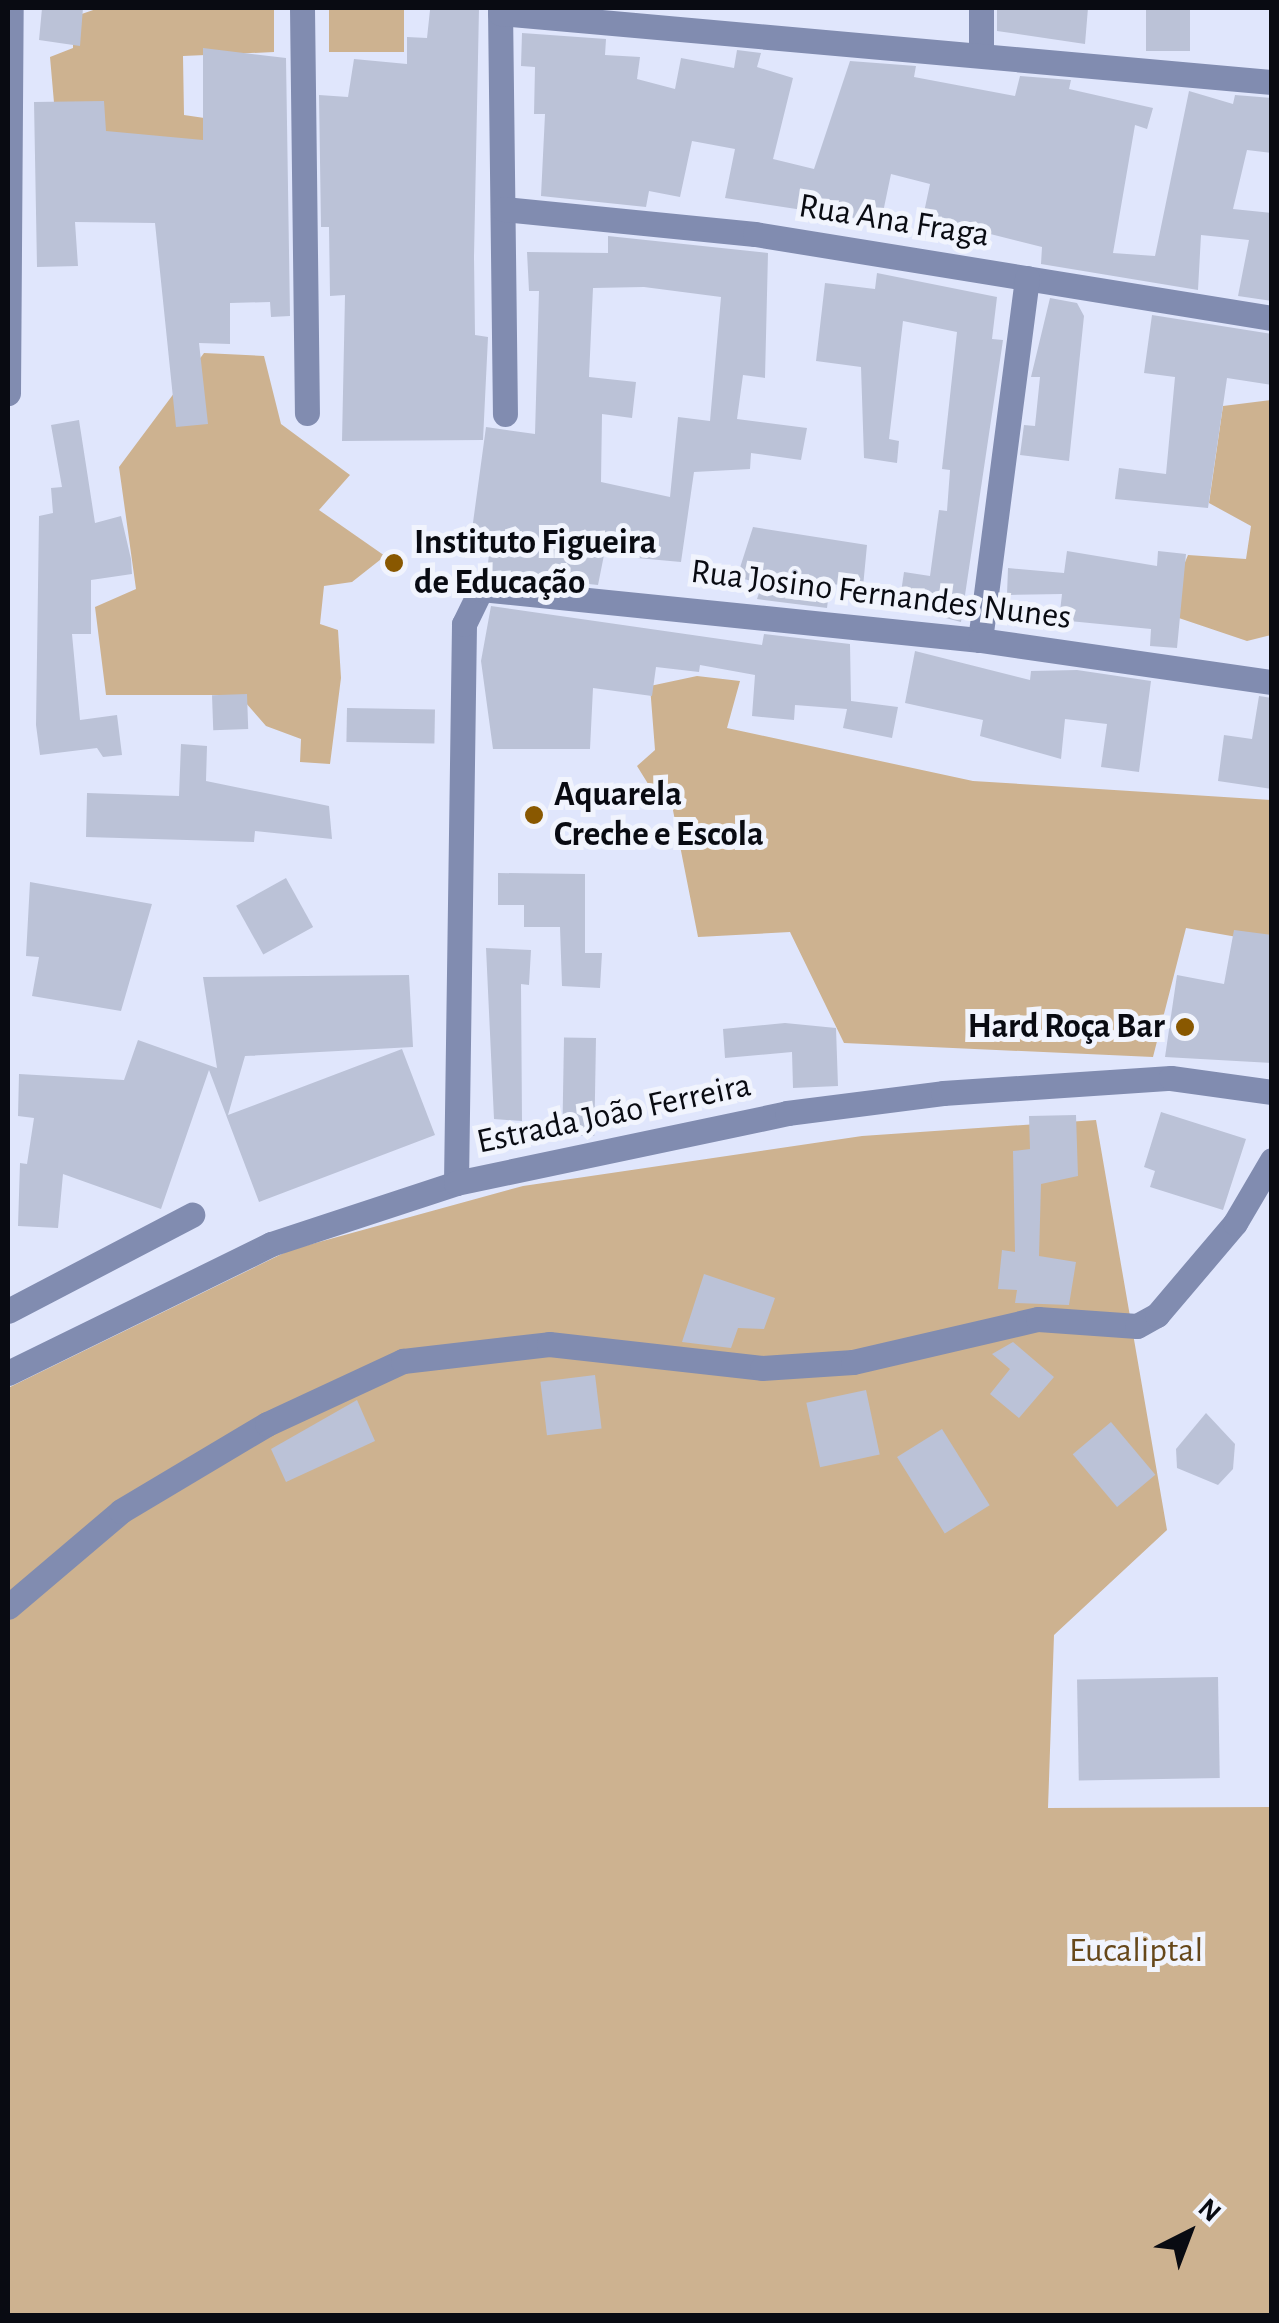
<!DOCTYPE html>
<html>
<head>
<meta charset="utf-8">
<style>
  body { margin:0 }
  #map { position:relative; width:1279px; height:2323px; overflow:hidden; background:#e0e6fc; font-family:"Alegreya Sans",sans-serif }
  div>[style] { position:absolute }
  .green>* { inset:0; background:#cdb290; transform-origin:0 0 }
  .building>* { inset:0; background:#bbc2d7; transform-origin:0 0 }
  .minor>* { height:25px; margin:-12.5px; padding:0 12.5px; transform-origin:12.5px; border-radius:12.5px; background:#818cb0 }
  .dots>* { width:28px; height:28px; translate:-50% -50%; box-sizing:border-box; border:5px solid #f1f4fd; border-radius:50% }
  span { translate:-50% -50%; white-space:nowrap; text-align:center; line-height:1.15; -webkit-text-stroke:10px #f1f4fd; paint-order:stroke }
  .street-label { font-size:35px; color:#090b12 }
  .poi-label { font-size:35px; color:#090b12; font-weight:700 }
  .left { translate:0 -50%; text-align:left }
  .right { translate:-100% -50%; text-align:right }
  .park-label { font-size:35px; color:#664719 }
  .frame { position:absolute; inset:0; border:10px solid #090b12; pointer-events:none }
  .north { position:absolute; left:1139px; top:2183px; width:100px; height:100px; -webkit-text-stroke:8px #f1f4fd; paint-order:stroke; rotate:42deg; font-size:28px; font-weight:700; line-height:40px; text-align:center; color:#090b12 }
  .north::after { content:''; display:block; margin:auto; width:35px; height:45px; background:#090b12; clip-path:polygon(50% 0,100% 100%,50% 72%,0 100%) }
</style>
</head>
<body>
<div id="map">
  <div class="green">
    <div style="clip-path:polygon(99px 8px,274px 8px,274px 52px,183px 56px,184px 115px,245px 124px,227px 158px,57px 137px,50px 57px,73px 48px,73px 17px)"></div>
    <div style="left:329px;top:8px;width:75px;height:44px"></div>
    <div style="clip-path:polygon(204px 353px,264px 356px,281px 424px,350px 475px,319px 510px,385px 556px,352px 582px,324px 586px,320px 624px,338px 630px,341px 678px,330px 764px,300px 762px,301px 739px,266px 726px,239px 695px,106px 695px,95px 607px,136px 589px,119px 467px)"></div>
    <div style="clip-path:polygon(1271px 400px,1271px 635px,1247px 641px,1164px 613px,1188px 555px,1246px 559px,1251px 526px,1209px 503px,1223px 406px)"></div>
    <div style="clip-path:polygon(697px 676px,740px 681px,727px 728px,973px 781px,1271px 800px,1271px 943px,1186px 928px,1153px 1057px,844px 1043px,790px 932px,698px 937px,668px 785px,650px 787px,637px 766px,655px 750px,650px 686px)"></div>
    <div style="clip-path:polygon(1096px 1120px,1167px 1530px,1054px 1635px,1048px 1808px,1271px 1807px,1271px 2315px,8px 2315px,8px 1388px,290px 1250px,523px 1186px,862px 1136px)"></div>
  </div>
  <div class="building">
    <div style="clip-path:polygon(42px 8px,83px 8px,80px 46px,39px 40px)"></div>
    <div style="clip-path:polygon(479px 8px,474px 257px,475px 335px,488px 337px,483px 440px,342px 441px,345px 295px,330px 296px,329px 227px,321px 227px,319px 95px,348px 97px,354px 59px,407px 64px,407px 37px,427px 38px,430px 10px)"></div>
    <div style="clip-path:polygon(997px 8px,1088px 8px,1085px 44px,997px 31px)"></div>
    <div style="left:1146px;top:8px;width:44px;height:43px"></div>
    <div style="clip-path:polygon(522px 33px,606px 39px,605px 55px,640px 57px,637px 79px,675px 89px,681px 58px,734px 68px,737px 50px,761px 53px,757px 67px,793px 78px,773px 159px,814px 169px,850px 61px,916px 66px,914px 77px,1015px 96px,1020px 76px,1071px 80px,1069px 89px,1153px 108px,1147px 129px,1135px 125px,1113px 253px,1155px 256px,1189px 91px,1233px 104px,1235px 95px,1272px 98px,1272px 153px,1247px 150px,1233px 209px,1272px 213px,1272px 301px,1238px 296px,1249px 240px,1201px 235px,1198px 290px,1041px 264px,1042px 247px,923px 217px,930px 184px,891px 174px,881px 222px,725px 198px,735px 149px,692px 141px,680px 197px,649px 191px,646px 207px,541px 196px,545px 114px,534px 114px,535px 67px,521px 66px)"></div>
    <div style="clip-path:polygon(203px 48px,286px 58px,290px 316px,271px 317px,270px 302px,230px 303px,230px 344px,199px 343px,208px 424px,176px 427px,155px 223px,75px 222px,78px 266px,37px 267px,34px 102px,104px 101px,106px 131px,203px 140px)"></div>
    <div style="clip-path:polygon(evenodd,608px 236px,768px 253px,765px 378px,743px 375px,737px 419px,807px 428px,801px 460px,751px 453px,750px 469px,694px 472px,681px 562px,604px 555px,598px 585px,487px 573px,489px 554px,469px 552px,486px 427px,535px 434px,539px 291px,529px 291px,527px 252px,608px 253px,608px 236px,644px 287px,721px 297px,710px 421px,678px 417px,670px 497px,601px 482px,602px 414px,632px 418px,636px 382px,589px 377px,593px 288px,644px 287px)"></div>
    <div style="clip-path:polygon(877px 273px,997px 297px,992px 339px,1003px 340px,961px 622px,899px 606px,904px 572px,930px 576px,939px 510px,947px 511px,950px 470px,942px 469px,957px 332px,903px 321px,889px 439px,899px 441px,897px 463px,864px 458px,861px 367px,816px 361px,825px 283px,875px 289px)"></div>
    <div style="clip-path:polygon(1050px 298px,1077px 303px,1084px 316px,1069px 461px,1020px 455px,1024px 425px,1035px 426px,1040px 377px,1031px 377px)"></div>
    <div style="clip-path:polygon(1152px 315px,1272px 334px,1272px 385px,1227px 378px,1208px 508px,1115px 499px,1119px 468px,1166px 474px,1175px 377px,1144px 373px)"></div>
    <div style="clip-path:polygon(79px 420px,95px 523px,121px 516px,131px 559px,132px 574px,91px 580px,91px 634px,72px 634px,80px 720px,117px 715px,122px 755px,103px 757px,97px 748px,40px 755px,36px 725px,39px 516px,53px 513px,51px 488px,62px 487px,51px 425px)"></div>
    <div style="clip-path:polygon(753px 527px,867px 545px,863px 587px,830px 584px,827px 608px,757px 599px,762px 584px,737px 577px)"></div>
    <div style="clip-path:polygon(1067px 551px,1157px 566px,1158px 551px,1186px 554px,1177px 648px,1150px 646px,1151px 629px,1059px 620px,1062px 594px,1007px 595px,1008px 568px,1064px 573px)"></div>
    <div style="clip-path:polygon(491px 606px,762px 645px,764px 634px,850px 644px,851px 701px,898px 707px,892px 738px,843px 728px,847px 709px,795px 705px,794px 720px,752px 716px,755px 675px,700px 665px,699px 672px,656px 667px,652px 696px,593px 688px,590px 749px,493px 749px,481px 661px)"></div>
    <div style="clip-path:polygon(915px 651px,1030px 680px,1031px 671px,1077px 670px,1151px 681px,1139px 772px,1101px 767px,1107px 724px,1065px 719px,1061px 759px,980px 736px,983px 720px,905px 703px)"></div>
    <div style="left:247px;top:694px;width:35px;height:35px;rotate:88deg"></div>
    <div style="clip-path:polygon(1259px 696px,1272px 698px,1272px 789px,1218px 781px,1224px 735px,1252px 739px)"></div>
    <div style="left:347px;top:708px;width:88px;height:34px;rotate:1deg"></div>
    <div style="clip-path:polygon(181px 744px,207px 746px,206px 781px,329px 806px,332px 839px,255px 831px,254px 842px,86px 837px,87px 793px,179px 796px)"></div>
    <div style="clip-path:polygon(498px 873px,585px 874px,585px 953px,602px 953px,600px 988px,562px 986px,560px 927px,524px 927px,524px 905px,498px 905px)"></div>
    <div style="left:286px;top:878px;width:56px;height:57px;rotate:61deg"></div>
    <div style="clip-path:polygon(30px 882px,152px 904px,121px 1011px,32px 996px,39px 957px,26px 956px)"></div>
    <div style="clip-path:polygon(1234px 930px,1272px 935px,1272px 1063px,1165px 1057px,1177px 975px,1224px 984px)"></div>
    <div style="clip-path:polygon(486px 948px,531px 950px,529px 985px,521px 984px,522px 1121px,494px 1119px)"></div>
    <div style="clip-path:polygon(409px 975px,413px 1047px,245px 1056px,228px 1115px,402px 1049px,435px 1135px,259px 1202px,209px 1070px,161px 1209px,63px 1174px,58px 1228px,18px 1226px,20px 1163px,27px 1164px,34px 1118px,18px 1116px,19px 1074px,124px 1080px,138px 1040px,217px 1068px,203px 977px)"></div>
    <div style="clip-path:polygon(785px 1023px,836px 1028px,838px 1086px,793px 1088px,792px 1052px,725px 1058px,723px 1029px)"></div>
    <div style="left:596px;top:1038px;width:98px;height:32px;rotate:91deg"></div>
    <div style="clip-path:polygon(1161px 1112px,1246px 1139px,1223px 1210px,1150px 1187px,1155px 1171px,1144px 1167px)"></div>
    <div style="clip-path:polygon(1076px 1115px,1078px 1176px,1041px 1184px,1039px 1256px,1076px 1262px,1069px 1305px,1015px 1303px,1017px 1290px,998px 1289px,1002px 1250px,1015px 1252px,1013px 1151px,1030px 1149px,1029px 1116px)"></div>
    <div style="clip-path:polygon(704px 1274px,775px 1298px,764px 1329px,738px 1328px,731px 1348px,682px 1342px)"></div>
    <div style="clip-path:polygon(1013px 1342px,1054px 1377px,1019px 1418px,990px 1394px,1010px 1369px,992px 1354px)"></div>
    <div style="left:595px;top:1375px;width:54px;height:55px;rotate:83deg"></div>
    <div style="left:866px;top:1390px;width:66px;height:61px;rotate:78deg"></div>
    <div style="clip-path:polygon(357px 1400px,375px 1441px,286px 1482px,271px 1449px)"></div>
    <div style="clip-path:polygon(1206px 1413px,1235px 1444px,1233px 1469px,1218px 1485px,1177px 1468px,1176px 1449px)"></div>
    <div style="left:1111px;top:1422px;width:69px;height:50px;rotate:50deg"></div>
    <div style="left:942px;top:1429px;width:90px;height:53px;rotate:58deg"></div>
    <div style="left:1218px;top:1677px;width:101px;height:141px;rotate:89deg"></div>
  </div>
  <div class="minor">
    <div style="left:302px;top:8px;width:405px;rotate:89.3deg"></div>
    <div style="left:500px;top:8px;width:406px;rotate:89.3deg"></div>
    <div style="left:981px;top:8px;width:41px;rotate:90deg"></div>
    <div style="left:500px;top:13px;width:775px;rotate:5.11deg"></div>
    <div style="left:504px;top:209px;width:252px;rotate:5.7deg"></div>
    <div style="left:755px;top:234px;width:524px;rotate:9.23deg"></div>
    <div style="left:8px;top:393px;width:385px;rotate:-89.6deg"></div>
    <div style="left:980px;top:640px;width:365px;rotate:-82.6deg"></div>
    <div style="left:456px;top:1183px;width:559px;rotate:-89.18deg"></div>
    <div style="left:464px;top:624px;width:39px;rotate:-64deg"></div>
    <div style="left:481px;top:589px;width:502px;rotate:5.84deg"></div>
    <div style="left:980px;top:640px;width:295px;rotate:8.2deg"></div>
    <div style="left:8px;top:1311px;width:208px;rotate:-27.6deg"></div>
    <div style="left:8px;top:1373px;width:293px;rotate:-26.1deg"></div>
    <div style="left:271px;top:1244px;width:195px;rotate:-18.2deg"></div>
    <div style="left:456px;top:1183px;width:338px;rotate:-11.9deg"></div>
    <div style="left:787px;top:1113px;width:157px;rotate:-7.3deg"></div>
    <div style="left:943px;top:1093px;width:228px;rotate:-3.8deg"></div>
    <div style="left:1171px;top:1078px;width:102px;rotate:7.9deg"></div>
    <div style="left:8px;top:1607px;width:148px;rotate:-40.3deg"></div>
    <div style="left:121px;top:1511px;width:170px;rotate:-30.8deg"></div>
    <div style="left:267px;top:1424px;width:150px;rotate:-24.9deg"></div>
    <div style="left:403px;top:1361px;width:147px;rotate:-6.6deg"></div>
    <div style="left:549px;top:1344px;width:214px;rotate:6.4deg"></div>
    <div style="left:762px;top:1368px;width:91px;rotate:-3.8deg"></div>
    <div style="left:853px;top:1362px;width:190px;rotate:-13.1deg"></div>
    <div style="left:1038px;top:1319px;width:99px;rotate:4deg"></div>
    <div style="left:1137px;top:1326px;width:23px;rotate:-29deg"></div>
    <div style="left:1157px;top:1315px;width:121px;rotate:-49.7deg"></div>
    <div style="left:1235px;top:1223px;width:73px;rotate:-59.6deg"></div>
  </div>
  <div class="dots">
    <div style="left:394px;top:563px;background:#895800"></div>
    <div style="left:534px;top:815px;background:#895800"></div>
    <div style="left:1185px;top:1027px;background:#895800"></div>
  </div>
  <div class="street-label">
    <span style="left:894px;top:221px;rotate:9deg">Rua Ana Fraga</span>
    <span style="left:881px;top:595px;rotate:7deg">Rua Josino Fernandes Nunes</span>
    <span style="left:614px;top:1114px;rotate:-12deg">Estrada João Ferreira</span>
  </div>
  <div class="poi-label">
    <span class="left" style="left:414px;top:563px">Instituto Figueira<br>de Educação</span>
    <span class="left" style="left:554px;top:815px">Aquarela<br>Creche e Escola</span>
    <span class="right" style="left:1165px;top:1027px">Hard Roça Bar</span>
  </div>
  <div class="park-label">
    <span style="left:1136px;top:1951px">Eucaliptal</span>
  </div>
  <div class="frame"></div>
  <div class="north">N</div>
</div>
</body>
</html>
